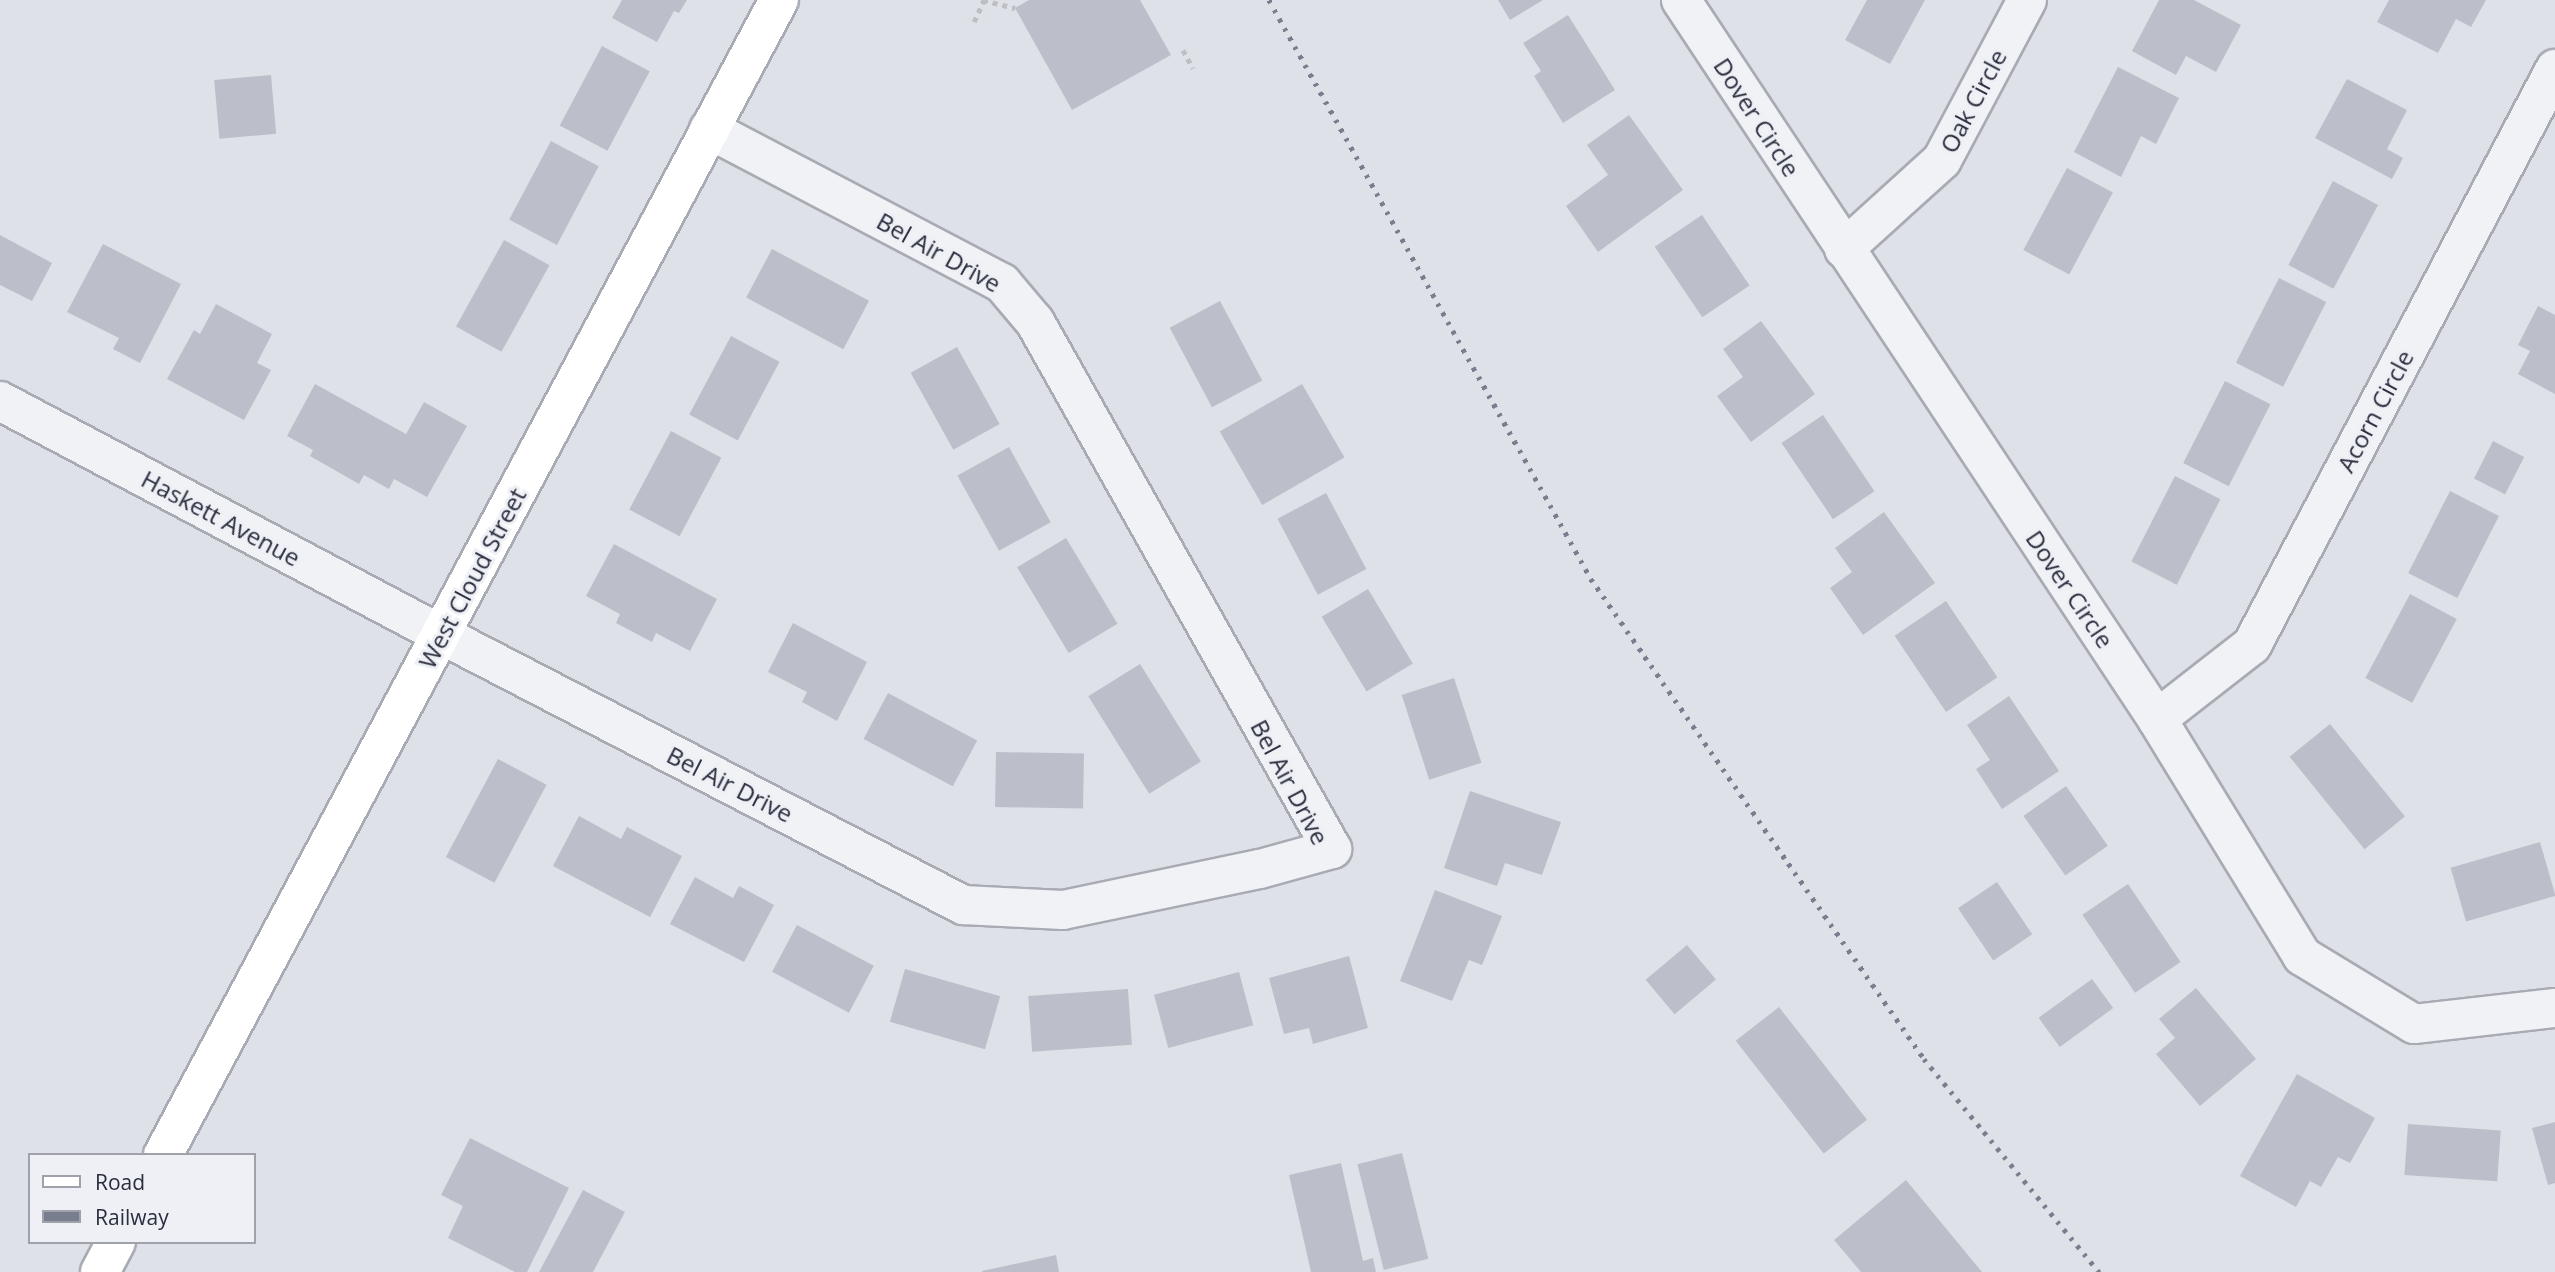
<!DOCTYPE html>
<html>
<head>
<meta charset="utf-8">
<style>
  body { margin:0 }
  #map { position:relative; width:2555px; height:1272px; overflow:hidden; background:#dee1e7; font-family:"Open Sans",sans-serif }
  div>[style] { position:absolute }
  .building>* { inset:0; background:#bcbfc9; transform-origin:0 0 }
  .path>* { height:4.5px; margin-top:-2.25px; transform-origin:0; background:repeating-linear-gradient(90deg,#bdbfc5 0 5px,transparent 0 10px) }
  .roads { filter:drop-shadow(2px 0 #a8abb4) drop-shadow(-2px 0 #a8abb4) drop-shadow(0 2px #a8abb4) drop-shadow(0 -2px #a8abb4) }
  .minor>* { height:38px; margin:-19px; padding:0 19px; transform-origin:19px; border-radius:19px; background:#f1f2f5 }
  .tertiary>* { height:38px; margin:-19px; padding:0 19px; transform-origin:19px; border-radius:19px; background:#f1f2f5 }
  .secondary>* { height:38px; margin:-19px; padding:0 19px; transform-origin:19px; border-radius:19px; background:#fff }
  .rail>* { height:5px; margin-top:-2.5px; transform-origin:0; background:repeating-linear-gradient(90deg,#797e8f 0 3.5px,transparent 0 10.5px) }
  span { translate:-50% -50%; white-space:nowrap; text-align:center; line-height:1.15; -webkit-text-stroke:6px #eef0f5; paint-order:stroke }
  .street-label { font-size:24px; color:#292d3d }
  .legend { position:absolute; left:28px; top:1153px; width:228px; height:91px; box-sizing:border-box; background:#eef0f5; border:2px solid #9fa2ab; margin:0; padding:9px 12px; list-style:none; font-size:21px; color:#292d3d }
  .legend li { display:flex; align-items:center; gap:14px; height:35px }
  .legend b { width:35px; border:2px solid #9fa2ab }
</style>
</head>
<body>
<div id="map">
  <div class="building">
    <div style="clip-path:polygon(622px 0,687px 0,679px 13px,674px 11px,657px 42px,612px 18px)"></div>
    <div style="clip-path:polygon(1029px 0,1140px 0,1171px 55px,1072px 110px,1015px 8px)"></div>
    <div style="clip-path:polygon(1498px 0,1543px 0,1510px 20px)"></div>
    <div style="clip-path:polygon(1867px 0,1925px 0,1890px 64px,1845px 40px)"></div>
    <div style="clip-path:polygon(2159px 0,2194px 0,2241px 25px,2216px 72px,2186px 56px,2176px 75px,2132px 51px)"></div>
    <div style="clip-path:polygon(2389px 0,2486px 0,2471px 27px,2456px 19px,2438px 53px,2377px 22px)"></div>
    <div style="clip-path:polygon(1568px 15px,1615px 90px,1563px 123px,1534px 76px,1541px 71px,1523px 43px)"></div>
    <div style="left:602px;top:46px;width:54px;height:90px;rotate:28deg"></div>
    <div style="clip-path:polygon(2118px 67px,2179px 98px,2156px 144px,2141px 136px,2121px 177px,2074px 152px)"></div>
    <div style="left:271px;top:75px;width:59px;height:57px;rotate:85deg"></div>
    <div style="clip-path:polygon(2347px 79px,2407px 110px,2387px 149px,2403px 158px,2392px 179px,2315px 138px)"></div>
    <div style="clip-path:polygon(1629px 115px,1683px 190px,1598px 252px,1566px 206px,1608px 175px,1587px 145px)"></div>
    <div style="left:551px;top:141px;width:54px;height:89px;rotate:28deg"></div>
    <div style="left:2067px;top:168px;width:52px;height:93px;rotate:28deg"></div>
    <div style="left:2333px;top:181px;width:51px;height:95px;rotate:28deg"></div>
    <div style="left:1702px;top:215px;width:85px;height:57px;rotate:56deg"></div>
    <div style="clip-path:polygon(0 235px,52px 263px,32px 301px,0 285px)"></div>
    <div style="left:504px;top:240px;width:52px;height:99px;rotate:29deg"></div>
    <div style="clip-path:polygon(103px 244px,181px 284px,140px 363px,113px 349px,119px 338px,67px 312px)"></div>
    <div style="left:772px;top:249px;width:110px;height:55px;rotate:28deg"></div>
    <div style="left:2279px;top:278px;width:53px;height:95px;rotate:27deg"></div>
    <div style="left:1220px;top:301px;width:90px;height:57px;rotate:62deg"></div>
    <div style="clip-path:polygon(216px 304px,272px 334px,257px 363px,271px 370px,244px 420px,167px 379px,194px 330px,200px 334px)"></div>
    <div style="clip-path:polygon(2538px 306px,2555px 315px,2555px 394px,2518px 374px,2530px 351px,2518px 345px)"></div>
    <div style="clip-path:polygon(1761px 321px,1815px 394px,1751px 442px,1717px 396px,1743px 377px,1723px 349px)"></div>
    <div style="left:731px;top:336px;width:55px;height:89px;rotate:28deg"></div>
    <div style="left:957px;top:347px;width:88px;height:53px;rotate:61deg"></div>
    <div style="left:2225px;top:381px;width:51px;height:92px;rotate:27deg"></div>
    <div style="clip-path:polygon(315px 384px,406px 434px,424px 402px,467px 426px,427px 497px,394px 479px,389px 489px,364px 475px,359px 484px,310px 456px,313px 450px,287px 436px)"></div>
    <div style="left:1302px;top:384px;width:85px;height:95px;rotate:60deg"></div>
    <div style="left:1823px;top:415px;width:92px;height:50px;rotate:56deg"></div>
    <div style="left:671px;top:431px;width:57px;height:89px;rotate:28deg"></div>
    <div style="left:2493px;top:441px;width:35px;height:42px;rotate:27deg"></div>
    <div style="left:1009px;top:447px;width:86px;height:59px;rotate:61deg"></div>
    <div style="left:2175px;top:476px;width:51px;height:96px;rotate:27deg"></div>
    <div style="left:2450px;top:491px;width:55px;height:92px;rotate:27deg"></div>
    <div style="left:1326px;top:493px;width:86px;height:55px;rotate:62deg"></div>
    <div style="clip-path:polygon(1884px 512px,1935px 583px,1863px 635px,1830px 588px,1852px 572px,1835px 548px)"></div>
    <div style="left:1066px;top:538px;width:100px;height:57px;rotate:59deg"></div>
    <div style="clip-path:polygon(614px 544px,717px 599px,690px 651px,656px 633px,652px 642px,616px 623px,620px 614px,586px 596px)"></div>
    <div style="left:1368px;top:589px;width:87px;height:54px;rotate:59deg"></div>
    <div style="left:2410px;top:594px;width:53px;height:95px;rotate:28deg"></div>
    <div style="left:1946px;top:601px;width:92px;height:62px;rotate:56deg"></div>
    <div style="clip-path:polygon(793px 623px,867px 662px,837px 721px,802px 702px,807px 692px,768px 672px)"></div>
    <div style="left:1140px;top:664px;width:115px;height:61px;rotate:58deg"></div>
    <div style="left:1454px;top:678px;width:89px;height:55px;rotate:72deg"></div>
    <div style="left:888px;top:693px;width:101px;height:52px;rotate:28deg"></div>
    <div style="clip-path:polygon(2009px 696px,2059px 771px,2002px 809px,1976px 769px,1990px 760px,1967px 725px)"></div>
    <div style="left:2330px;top:724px;width:119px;height:52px;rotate:51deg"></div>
    <div style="left:996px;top:752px;width:88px;height:55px;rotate:1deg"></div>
    <div style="left:498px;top:759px;width:55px;height:111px;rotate:28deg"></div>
    <div style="left:2066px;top:786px;width:73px;height:52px;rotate:55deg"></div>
    <div style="clip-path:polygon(1470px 791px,1561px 822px,1542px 875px,1505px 863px,1497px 886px,1444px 868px)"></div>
    <div style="clip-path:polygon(579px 816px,621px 839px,627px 827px,682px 856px,650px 917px,553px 866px)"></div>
    <div style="left:2540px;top:842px;width:56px;height:93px;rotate:74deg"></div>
    <div style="clip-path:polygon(695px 877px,733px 898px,739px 886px,774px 905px,744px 962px,670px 924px)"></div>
    <div style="left:1997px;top:882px;width:63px;height:47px;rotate:56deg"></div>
    <div style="left:2128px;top:884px;width:94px;height:55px;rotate:56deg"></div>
    <div style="clip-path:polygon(1435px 890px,1502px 916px,1482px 965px,1469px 960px,1452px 1001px,1400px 981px)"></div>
    <div style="left:797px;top:925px;width:87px;height:53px;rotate:28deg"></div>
    <div style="left:1687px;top:945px;width:45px;height:54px;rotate:50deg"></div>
    <div style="clip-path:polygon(1349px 956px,1368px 1028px,1313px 1044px,1309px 1028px,1284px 1034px,1269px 978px)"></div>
    <div style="left:905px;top:969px;width:99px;height:55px;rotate:16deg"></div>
    <div style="left:1239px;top:972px;width:55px;height:88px;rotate:75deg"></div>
    <div style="left:2092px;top:979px;width:36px;height:66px;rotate:54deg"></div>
    <div style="clip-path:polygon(2196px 988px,2256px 1059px,2200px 1106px,2156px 1054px,2175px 1038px,2159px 1019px)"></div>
    <div style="left:1128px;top:989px;width:56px;height:100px;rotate:86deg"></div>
    <div style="left:1779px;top:1007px;width:143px;height:55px;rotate:52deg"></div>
    <div style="clip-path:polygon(2297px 1074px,2375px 1118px,2350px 1163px,2338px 1157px,2321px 1187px,2310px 1181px,2296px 1207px,2240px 1176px)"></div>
    <div style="clip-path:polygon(2555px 1122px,2555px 1183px,2548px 1185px,2532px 1128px)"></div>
    <div style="left:2408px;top:1124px;width:93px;height:51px;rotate:4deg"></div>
    <div style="clip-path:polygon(470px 1138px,569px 1188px,527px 1272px,515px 1272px,448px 1238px,463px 1206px,441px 1195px)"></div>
    <div style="left:1402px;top:1153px;width:109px;height:46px;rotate:76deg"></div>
    <div style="clip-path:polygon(1341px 1163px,1363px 1261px,1373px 1258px,1376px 1272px,1311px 1272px,1289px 1175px)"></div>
    <div style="clip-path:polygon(1906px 1180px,1982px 1272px,1861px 1272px,1834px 1240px)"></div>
    <div style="clip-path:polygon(583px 1190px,625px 1212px,593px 1272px,539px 1272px)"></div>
    <div style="clip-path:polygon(1056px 1255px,1059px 1272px,982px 1272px,982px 1271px)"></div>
  </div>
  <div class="path">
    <div style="left:983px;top:0;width:33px;rotate:14deg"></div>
    <div style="left:974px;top:22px;width:24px;rotate:-66deg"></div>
    <div style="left:1183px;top:50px;width:21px;rotate:61deg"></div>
  </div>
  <div class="roads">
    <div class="minor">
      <div style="left:1681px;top:0;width:862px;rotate:56.49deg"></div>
      <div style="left:2157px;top:719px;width:278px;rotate:58.5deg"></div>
      <div style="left:2302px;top:956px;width:131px;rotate:31.3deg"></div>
      <div style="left:2414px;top:1024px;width:142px;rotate:-6.5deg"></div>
      <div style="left:1844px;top:249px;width:132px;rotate:-42.2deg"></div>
      <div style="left:1942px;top:160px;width:181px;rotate:-62deg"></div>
      <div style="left:442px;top:635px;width:587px;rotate:27.39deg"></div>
      <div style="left:963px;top:905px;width:100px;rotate:2.9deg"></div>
      <div style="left:1063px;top:910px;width:201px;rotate:-11.8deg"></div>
      <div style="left:1260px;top:869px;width:75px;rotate:-15.5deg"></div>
      <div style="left:1332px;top:849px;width:605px;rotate:-119.4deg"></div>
      <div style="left:1035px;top:322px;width:51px;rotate:-130.2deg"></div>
      <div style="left:1002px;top:283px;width:331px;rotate:-152.3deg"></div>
      <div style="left:2157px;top:719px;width:120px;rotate:-37.9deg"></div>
      <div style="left:2252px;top:645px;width:651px;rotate:-62.25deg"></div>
    </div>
    <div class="tertiary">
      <div style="left:0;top:401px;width:500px;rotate:27.9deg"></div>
    </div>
    <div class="secondary">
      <div style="left:163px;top:1155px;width:1309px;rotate:-61.93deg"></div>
      <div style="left:100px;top:1272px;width:34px;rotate:-62deg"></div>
    </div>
  </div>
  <div class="rail">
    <div style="left:1269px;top:0;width:663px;rotate:60.92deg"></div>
    <div style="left:1591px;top:579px;width:584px;rotate:55.25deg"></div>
    <div style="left:1924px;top:1059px;width:276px;rotate:50.6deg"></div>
  </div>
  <div class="street-label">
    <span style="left:1973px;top:101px;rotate:-62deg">Oak Circle</span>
    <span style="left:1757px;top:117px;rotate:57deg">Dover Circle</span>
    <span style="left:939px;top:252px;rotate:29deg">Bel Air Drive</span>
    <span style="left:2375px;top:411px;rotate:-62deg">Acorn Circle</span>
    <span style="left:221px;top:518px;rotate:28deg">Haskett Avenue</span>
    <span style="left:472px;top:578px;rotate:-62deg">West Cloud Street</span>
    <span style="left:2070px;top:589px;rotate:56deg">Dover Circle</span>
    <span style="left:1290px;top:782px;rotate:62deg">Bel Air Drive</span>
    <span style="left:730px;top:784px;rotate:27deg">Bel Air Drive</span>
  </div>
  <ul class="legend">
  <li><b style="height:9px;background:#fff"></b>Road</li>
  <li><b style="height:9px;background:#797e8f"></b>Railway</li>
  </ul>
</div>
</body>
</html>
